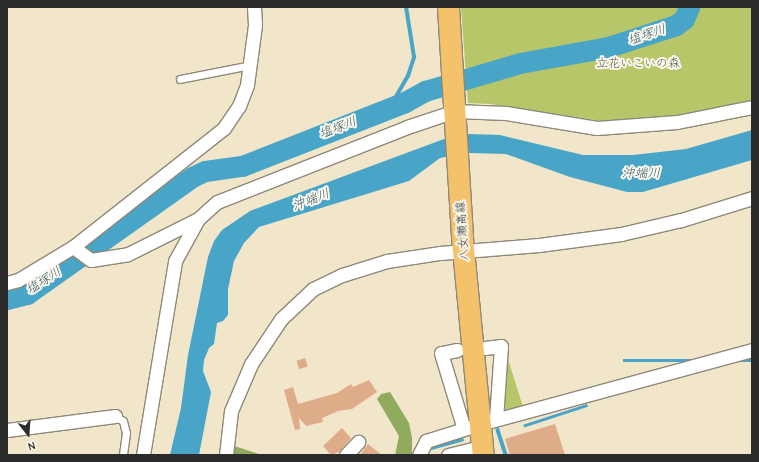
<!DOCTYPE html>
<html>
<head>
<meta charset="utf-8">
<style>
  body { margin:0 }
  #map { position:relative; width:759px; height:462px; overflow:hidden; background:#f1e6ca; font-family:"Comic Neue","Klee One",sans-serif }
  div>[style] { position:absolute }
  .green>* { inset:0; background:#b6c669 }
  .forest>* { inset:0; background:#90ab5d }
  .water>* { inset:0; background:#49a5c7; transform-origin:0 0 }
  .stream>* { height:3.5px; margin:-1.75px; padding:0 1.75px; transform-origin:1.75px; border-radius:1.75px; background:#49a5c7 }
  .river>* { height:21px; margin:-10.5px; padding:0 10.5px; transform-origin:10.5px; border-radius:10.5px; background:#49a5c7 }
  .building>* { inset:0; background:#deac88; transform-origin:0 0 }
  .roads { filter:drop-shadow(1px 0 #8e887a) drop-shadow(-1px 0 #8e887a) drop-shadow(0 1px #8e887a) drop-shadow(0 -1px #8e887a) }
  .lane>* { height:7px; margin:-3.5px; padding:0 3.5px; transform-origin:3.5px; border-radius:3.5px; background:#fff }
  .street>* { height:13px; margin:-6.5px; padding:0 6.5px; transform-origin:6.5px; border-radius:6.5px; background:#fff }
  .primary>* { height:21px; margin:-10.5px; padding:0 10.5px; transform-origin:10.5px; border-radius:10.5px; background:#f3c26a }
  span { translate:-50% -50%; white-space:nowrap; text-align:center; line-height:1.15; -webkit-text-stroke:4px #fbf7ec; paint-order:stroke }
  .park-label { font-size:12px; color:#555a3e }
  .street-label { font-size:12px; color:#2b2b2b }
  .water-label { font-size:13px; color:#375c69; font-style:italic }
  .frame { position:absolute; inset:0; border:8px solid #2b2b2b; pointer-events:none }
  .north { position:absolute; left:8px; top:414px; width:40px; height:40px; -webkit-text-stroke:3px #fbf7ec; paint-order:stroke; rotate:163deg; font-size:11px; font-weight:700; line-height:16px; text-align:center; color:#2b2b2b }
  .north::after { content:''; display:block; margin:auto; width:14px; height:18px; background:#2b2b2b; clip-path:polygon(50% 0,100% 100%,50% 72%,0 100%) }
</style>
</head>
<body>
<div id="map">
  <div class="green">
    <div style="clip-path:polygon(461px 7px,752px 7px,752px 104px,656px 121px,602px 121px,490px 104px,468px 103px)"></div>
    <div style="clip-path:polygon(508px 359px,523px 407px,503px 412px)"></div>
  </div>
  <div class="forest">
    <div style="clip-path:polygon(390px 392px,409px 423px,412px 438px,412px 455px,395px 455px,399px 436px,377px 399px,381px 394px)"></div>
    <div style="clip-path:polygon(234px 446px,262px 455px,233px 455px)"></div>
  </div>
  <div class="water">
    <div style="clip-path:polygon(752px 130px,752px 160px,643px 192px,627px 192px,570px 177px,506px 154px,468px 153px,440px 158px,409px 181px,259px 227px,244px 243px,234px 261px,228px 289px,228px 315px,223px 321px,217px 323px,214px 344px,209px 348px,204px 360px,203px 371px,211px 392px,199px 455px,170px 455px,181px 408px,188px 355px,208px 257px,214px 241px,222px 230px,250px 211px,444px 139px,470px 134px,500px 135px,583px 155px,633px 155px,686px 149px)"></div>
    <div style="left:752px;top:359px;width:3px;height:129px;rotate:90deg"></div>
    <div style="left:587px;top:404px;width:3px;height:67px;rotate:72deg"></div>
    <div style="clip-path:polygon(463px 437px,464px 441px,428px 451px,427px 448px)"></div>
  </div>
  <div class="stream">
    <div style="left:390px;top:107px;width:36px;rotate:-60deg"></div>
    <div style="left:408px;top:76px;width:20px;rotate:-72deg"></div>
    <div style="left:414px;top:57px;width:51px;rotate:-99.1deg"></div>
    <div style="left:498px;top:430px;width:26px;rotate:72deg"></div>
  </div>
  <div class="river">
    <div style="left:7px;top:299px;width:21px;rotate:-14deg"></div>
    <div style="left:27px;top:294px;width:202px;rotate:-35.3deg"></div>
    <div style="left:192px;top:177px;width:14px;rotate:-25deg"></div>
    <div style="left:205px;top:171px;width:37px;rotate:-8deg"></div>
    <div style="left:242px;top:166px;width:175px;rotate:-21.4deg"></div>
    <div style="left:405px;top:102px;width:23px;rotate:-29deg"></div>
    <div style="left:425px;top:91px;width:99px;rotate:-16.4deg"></div>
    <div style="left:520px;top:63px;width:89px;rotate:-10.3deg"></div>
    <div style="left:608px;top:47px;width:71px;rotate:-17.9deg"></div>
    <div style="left:676px;top:25px;width:10px;rotate:-37deg"></div>
    <div style="left:684px;top:19px;width:13px;rotate:-67deg"></div>
  </div>
  <div class="building">
    <div style="left:305px;top:358px;width:9px;height:9px;rotate:72deg"></div>
    <div style="clip-path:polygon(369px 380px,377px 392px,352px 409px,338px 411px,322px 418px,323px 422px,306px 426px,299px 418px,300px 429px,295px 430px,284px 390px,293px 387px,298px 404px,337px 393px,351px 384px,353px 387px)"></div>
    <div style="clip-path:polygon(555px 424px,565px 455px,510px 455px,505px 439px)"></div>
    <div style="clip-path:polygon(342px 428px,351px 438px,339px 452px,331px 455px,323px 446px)"></div>
    <div style="clip-path:polygon(368px 444px,382px 455px,360px 455px)"></div>
  </div>
  <div class="roads">
    <div class="lane">
      <div style="left:180px;top:79px;width:72px;rotate:-11.2deg"></div>
      <div style="left:115px;top:416px;width:9px;rotate:32deg"></div>
      <div style="left:123px;top:421px;width:12px;rotate:76deg"></div>
      <div style="left:126px;top:433px;width:22px;rotate:98deg"></div>
    </div>
    <div class="street">
      <div style="left:73px;top:247px;width:22px;rotate:36deg"></div>
      <div style="left:91px;top:260px;width:37px;rotate:-9deg"></div>
      <div style="left:128px;top:254px;width:76px;rotate:-26.6deg"></div>
      <div style="left:7px;top:283px;width:11px;rotate:-15deg"></div>
      <div style="left:18px;top:280px;width:64px;rotate:-31deg"></div>
      <div style="left:73px;top:247px;width:192px;rotate:-38.2deg"></div>
      <div style="left:224px;top:128px;width:27px;rotate:-56deg"></div>
      <div style="left:239px;top:106px;width:22px;rotate:-69deg"></div>
      <div style="left:247px;top:85px;width:61px;rotate:-82.4deg"></div>
      <div style="left:255px;top:25px;width:18px;rotate:-93deg"></div>
      <div style="left:485px;top:348px;width:16px;rotate:-7deg"></div>
      <div style="left:501px;top:346px;width:73px;rotate:93.9deg"></div>
      <div style="left:457px;top:350px;width:16px;rotate:169deg"></div>
      <div style="left:441px;top:353px;width:79px;rotate:73.2deg"></div>
      <div style="left:7px;top:430px;width:109px;rotate:-7.4deg"></div>
      <div style="left:143px;top:455px;width:197px;rotate:-80.6deg"></div>
      <div style="left:175px;top:261px;width:48px;rotate:-61.3deg"></div>
      <div style="left:198px;top:219px;width:25px;rotate:-42deg"></div>
      <div style="left:217px;top:202px;width:204px;rotate:-21.5deg"></div>
      <div style="left:407px;top:127px;width:51px;rotate:-18.4deg"></div>
      <div style="left:455px;top:111px;width:51px;rotate:2.2deg"></div>
      <div style="left:506px;top:113px;width:92px;rotate:9.4deg"></div>
      <div style="left:597px;top:128px;width:80px;rotate:-4.3deg"></div>
      <div style="left:677px;top:122px;width:76px;rotate:-11.3deg"></div>
      <div style="left:226px;top:455px;width:44px;rotate:-83.5deg"></div>
      <div style="left:231px;top:411px;width:51px;rotate:-66.9deg"></div>
      <div style="left:251px;top:364px;width:54px;rotate:-56.3deg"></div>
      <div style="left:281px;top:319px;width:44px;rotate:-43.2deg"></div>
      <div style="left:313px;top:289px;width:32px;rotate:-26deg"></div>
      <div style="left:342px;top:275px;width:47px;rotate:-17.3deg"></div>
      <div style="left:387px;top:261px;width:54px;rotate:-8.6deg"></div>
      <div style="left:440px;top:253px;width:99px;rotate:-4.6deg"></div>
      <div style="left:539px;top:245px;width:83px;rotate:-7.6deg"></div>
      <div style="left:621px;top:234px;width:62px;rotate:-13.1deg"></div>
      <div style="left:681px;top:220px;width:74px;rotate:-17.2deg"></div>
      <div style="left:346px;top:455px;width:18px;rotate:-47deg"></div>
      <div style="left:419px;top:455px;width:16px;rotate:-63deg"></div>
      <div style="left:426px;top:441px;width:57px;rotate:-17.5deg"></div>
      <div style="left:480px;top:424px;width:282px;rotate:-15.2deg"></div>
      <div style="left:448px;top:455px;width:25px;rotate:-14deg"></div>
    </div>
    <div class="primary">
      <div style="left:448px;top:7px;width:242px;rotate:86.5deg"></div>
      <div style="left:463px;top:249px;width:207px;rotate:84.5deg"></div>
    </div>
  </div>
  <div class="park-label">
    <span style="left:638px;top:64px">立花いこいの森</span>
  </div>
  <div class="street-label">
    <span style="left:463px;top:231px;rotate:-94deg">八女瀬高線</span>
  </div>
  <div class="water-label">
    <span style="left:647px;top:35px;rotate:-18deg">塩塚川</span>
    <span style="left:338px;top:128px;rotate:-21deg">塩塚川</span>
    <span style="left:641px;top:173px">沖端川</span>
    <span style="left:311px;top:200px;rotate:-21deg">沖端川</span>
    <span style="left:44px;top:281px;rotate:-33deg">塩塚川</span>
  </div>
  <div class="frame"></div>
  <div class="north">N</div>
</div>
</body>
</html>
